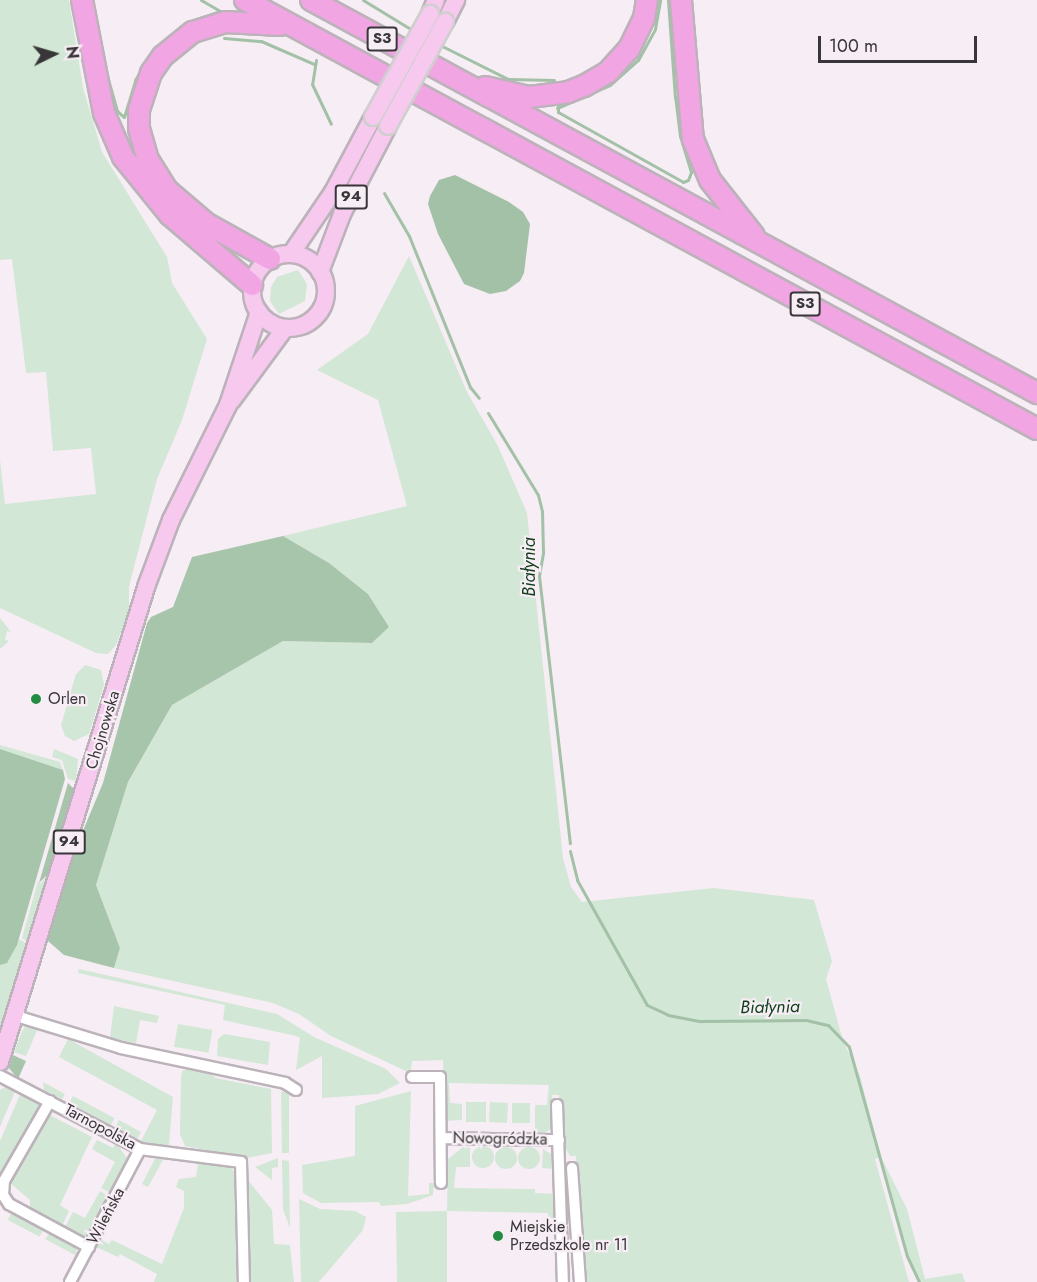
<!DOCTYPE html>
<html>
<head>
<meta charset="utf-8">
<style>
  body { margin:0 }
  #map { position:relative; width:1037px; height:1282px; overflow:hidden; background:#f7edf4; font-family:Jost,sans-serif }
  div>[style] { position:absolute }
  .green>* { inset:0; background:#d2e7d5; transform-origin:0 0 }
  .round { border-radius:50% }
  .forest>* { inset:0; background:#a7c5ab }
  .water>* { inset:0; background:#a3c1a7 }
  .stream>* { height:3px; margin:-1.5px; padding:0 1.5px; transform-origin:1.5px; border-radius:1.5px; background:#a3c1a7 }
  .roads { filter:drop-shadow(2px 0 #bcb3ba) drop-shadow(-2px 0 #bcb3ba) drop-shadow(0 2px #bcb3ba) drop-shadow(0 -2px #bcb3ba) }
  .street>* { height:10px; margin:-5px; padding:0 5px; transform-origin:5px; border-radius:5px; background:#fff }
  .primary>* { height:16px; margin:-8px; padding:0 8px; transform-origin:8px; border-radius:8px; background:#f7c9ee }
  .primary>.ring { margin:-8px; padding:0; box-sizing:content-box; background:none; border:16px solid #f7c9ee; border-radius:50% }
  .highway>* { height:20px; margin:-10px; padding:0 10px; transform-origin:10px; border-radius:10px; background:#f1a5e3 }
  .bridges { filter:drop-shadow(2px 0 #cfcfcf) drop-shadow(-2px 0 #cfcfcf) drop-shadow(0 2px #cfcfcf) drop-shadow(0 -2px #cfcfcf) }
  .primary-bridge>* { height:16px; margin:-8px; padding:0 8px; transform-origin:8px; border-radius:8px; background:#f7c9ee }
  .dots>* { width:16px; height:16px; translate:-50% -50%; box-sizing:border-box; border:3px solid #f7edf4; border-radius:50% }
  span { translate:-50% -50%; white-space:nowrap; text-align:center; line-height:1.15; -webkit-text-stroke:4.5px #f7edf4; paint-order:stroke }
  .shield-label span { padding:2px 4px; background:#f7edf4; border:2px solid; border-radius:4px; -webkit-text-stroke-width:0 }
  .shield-label { font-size:15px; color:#393639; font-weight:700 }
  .poi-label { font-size:16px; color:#393639 }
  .left { translate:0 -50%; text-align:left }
  .street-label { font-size:16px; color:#393639 }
  .water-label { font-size:18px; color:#0f3f1c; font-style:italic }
  .north { position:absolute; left:24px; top:24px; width:60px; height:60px; -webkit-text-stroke:4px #f7edf4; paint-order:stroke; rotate:85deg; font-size:16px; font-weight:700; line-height:24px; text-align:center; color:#393639 }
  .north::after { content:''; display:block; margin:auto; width:21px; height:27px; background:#393639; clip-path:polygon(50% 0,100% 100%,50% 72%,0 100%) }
  .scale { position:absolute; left:818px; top:36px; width:159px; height:27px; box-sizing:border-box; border:3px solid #393639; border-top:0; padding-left:8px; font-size:18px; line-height:21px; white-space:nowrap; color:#393639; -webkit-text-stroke:4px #f7edf4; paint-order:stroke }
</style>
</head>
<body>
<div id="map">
  <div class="green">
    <div style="clip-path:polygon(0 0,69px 0,83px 88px,102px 152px,167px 257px,172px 283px,207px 339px,182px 420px,157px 479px,129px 586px,129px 611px,116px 645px,108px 654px,96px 653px,0 608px,0 460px,5px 504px,96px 494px,91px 448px,53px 451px,46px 372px,26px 373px,12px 259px,0 260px)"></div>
    <div style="clip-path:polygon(409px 256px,467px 392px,498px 446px,527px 513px,563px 858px,571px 887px,582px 902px,714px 888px,814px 900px,832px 961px,826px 979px,843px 1041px,860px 1076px,881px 1157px,907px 1209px,925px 1279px,962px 1273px,965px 1282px,919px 1282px,907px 1256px,880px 1157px,875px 1159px,909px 1282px,583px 1282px,576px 1156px,570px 1156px,562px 1142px,559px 1095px,552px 1095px,552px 1128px,542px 1135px,535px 1128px,535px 1105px,547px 1105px,549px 1085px,449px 1083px,450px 1103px,462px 1104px,462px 1120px,445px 1121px,443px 1060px,412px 1061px,411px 1070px,406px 1071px,331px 1036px,299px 1014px,273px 1003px,114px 968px,120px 948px,96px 885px,128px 782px,172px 705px,283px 641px,372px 643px,389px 627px,368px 594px,329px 563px,283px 536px,407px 506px,378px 400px,317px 370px,368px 334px)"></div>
    <div style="clip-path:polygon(298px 270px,307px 284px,305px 301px,279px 314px,270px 301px,271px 287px,277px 277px)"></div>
    <div style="clip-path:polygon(0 618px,11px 632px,7px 631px,5px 640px,9px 641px,0 649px)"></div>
    <div style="clip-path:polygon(85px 665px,101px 670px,104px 685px,89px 734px,74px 741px,65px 736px,61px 725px,76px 674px)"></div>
    <div style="clip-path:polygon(0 745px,60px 762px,63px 770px,0 749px)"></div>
    <div style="clip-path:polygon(54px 749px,78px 759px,76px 781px,68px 779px,62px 760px,52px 757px)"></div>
    <div style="clip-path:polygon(70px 804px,65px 836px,32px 945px,22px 938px,38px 881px,40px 884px,53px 869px)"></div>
    <div style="clip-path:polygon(19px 939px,32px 947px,0 1042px,0 965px,8px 961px)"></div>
    <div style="clip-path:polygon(79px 969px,277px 1014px,314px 1037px,386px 1069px,400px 1083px,378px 1094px,322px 1098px,322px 1056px,296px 1070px,300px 1038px,296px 1036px,223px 1020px,225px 1005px,78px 973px)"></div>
    <div style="clip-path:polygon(114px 1006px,159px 1016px,157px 1023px,140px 1020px,136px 1043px,110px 1038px)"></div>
    <div style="left:178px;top:1024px;width:35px;height:23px;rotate:10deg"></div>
    <div style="clip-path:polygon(28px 1025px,38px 1028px,26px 1056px,14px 1052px,23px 1029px)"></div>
    <div style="clip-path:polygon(224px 1034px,270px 1042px,268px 1065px,217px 1056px,218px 1039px)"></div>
    <div style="clip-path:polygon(68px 1039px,173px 1097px,169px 1144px,165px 1147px,140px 1143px,157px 1110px,59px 1057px)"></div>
    <div style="clip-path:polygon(191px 1067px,207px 1069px,215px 1078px,271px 1089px,272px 1153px,247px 1158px,185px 1146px,180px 1134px,181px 1079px,182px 1071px)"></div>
    <div style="clip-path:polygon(43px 1082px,65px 1094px,62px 1099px,44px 1090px)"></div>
    <div style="clip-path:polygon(8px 1086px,16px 1089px,0 1127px,0 1090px)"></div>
    <div style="clip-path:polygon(22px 1090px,41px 1107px,0 1185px,0 1141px)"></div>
    <div style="clip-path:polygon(281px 1091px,289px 1094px,289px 1153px,282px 1153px)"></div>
    <div style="clip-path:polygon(411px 1091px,408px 1196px,429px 1194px,429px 1183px,434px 1183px,433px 1195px,407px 1204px,381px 1206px,379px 1202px,321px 1203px,303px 1193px,302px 1165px,355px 1156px,355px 1106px)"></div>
    <div style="left:73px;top:1096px;width:47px;height:8px;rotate:28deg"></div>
    <div style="left:466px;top:1102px;width:20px;height:20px"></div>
    <div style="left:490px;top:1102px;width:18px;height:20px;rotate:3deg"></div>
    <div style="left:512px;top:1103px;width:18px;height:20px"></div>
    <div style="clip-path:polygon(46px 1113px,92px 1137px,60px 1205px,69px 1211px,61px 1228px,30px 1211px,30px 1200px,9px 1182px)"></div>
    <div style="left:119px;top:1120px;width:25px;height:9px;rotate:29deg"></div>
    <div style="clip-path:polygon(97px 1140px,113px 1148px,116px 1143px,127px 1158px,113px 1194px,101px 1188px,115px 1162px,92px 1149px)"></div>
    <div class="round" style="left:472px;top:1146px;width:22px;height:22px"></div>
    <div style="clip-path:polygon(463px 1147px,470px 1148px,470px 1167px,456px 1167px,454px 1188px,535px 1189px,535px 1193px,555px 1194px,555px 1218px,549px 1218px,548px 1213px,447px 1211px,447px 1282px,397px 1282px,396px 1212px,447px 1211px,448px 1159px)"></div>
    <div class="round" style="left:495px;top:1147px;width:22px;height:22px"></div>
    <div class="round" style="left:518px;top:1147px;width:22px;height:22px"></div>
    <div style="clip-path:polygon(543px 1149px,551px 1154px,555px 1169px,542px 1168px)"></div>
    <div style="clip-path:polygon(164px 1158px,148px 1187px,142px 1184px,155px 1159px)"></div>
    <div style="clip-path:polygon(199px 1158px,229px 1165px,237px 1175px,241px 1282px,154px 1282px,157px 1274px,120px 1254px,118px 1257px,96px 1247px,100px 1239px,109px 1244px,112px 1240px,162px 1264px,184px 1208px,184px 1191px,176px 1187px,179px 1179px,196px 1177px)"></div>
    <div style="clip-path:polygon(278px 1158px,278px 1167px,272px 1168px,272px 1180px,255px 1167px)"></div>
    <div style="clip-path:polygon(282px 1160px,289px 1161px,290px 1228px,283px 1209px)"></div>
    <div style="clip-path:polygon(247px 1179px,272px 1210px,274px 1244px,290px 1245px,294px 1282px,248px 1282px)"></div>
    <div style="clip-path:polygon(100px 1191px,111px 1198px,90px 1236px,81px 1238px,64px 1229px,73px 1212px,85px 1218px)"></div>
    <div style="clip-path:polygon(299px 1199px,320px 1209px,355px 1211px,366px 1217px,363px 1230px,319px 1282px,301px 1282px)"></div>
    <div style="left:12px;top:1212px;width:36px;height:9px;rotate:28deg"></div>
    <div style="clip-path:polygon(50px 1233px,76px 1247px,77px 1256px,45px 1239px)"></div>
  </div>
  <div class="forest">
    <div style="clip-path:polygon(283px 536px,329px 563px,368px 594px,389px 627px,372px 643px,283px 641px,172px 705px,128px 782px,96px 885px,120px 948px,114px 968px,64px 955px,48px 941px,74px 852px,103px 783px,147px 623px,151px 617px,173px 607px,192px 557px)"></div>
    <div style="clip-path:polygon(0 749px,63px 770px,65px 779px,17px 945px,7px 963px,0 965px)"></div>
    <div style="clip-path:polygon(68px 783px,74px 789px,53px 869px,39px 883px)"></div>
    <div style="clip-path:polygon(13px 1055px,26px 1061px,18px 1079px,9px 1068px)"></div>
  </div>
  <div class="water">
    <div style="clip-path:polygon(455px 175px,509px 202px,523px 212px,530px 224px,524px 273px,520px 281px,506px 291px,490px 294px,464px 284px,438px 234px,428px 204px,430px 196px,439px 180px)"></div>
  </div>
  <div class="stream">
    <div style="left:92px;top:0;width:59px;rotate:79.3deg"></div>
    <div style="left:201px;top:0;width:22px;rotate:30deg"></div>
    <div style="left:363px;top:0;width:60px;rotate:31.3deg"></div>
    <div style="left:224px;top:38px;width:37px;rotate:5deg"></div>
    <div style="left:261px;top:41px;width:58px;rotate:23.5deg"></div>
    <div style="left:438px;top:44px;width:78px;rotate:26.6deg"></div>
    <div style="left:508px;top:79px;width:46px;rotate:1.2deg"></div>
    <div style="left:316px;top:60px;width:24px;rotate:99deg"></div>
    <div style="left:312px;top:84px;width:44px;rotate:64.6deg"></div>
    <div style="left:106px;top:72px;width:41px;rotate:74.2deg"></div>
    <div style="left:117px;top:111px;width:9px;rotate:41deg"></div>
    <div style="left:124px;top:117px;width:39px;rotate:-73deg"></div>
    <div style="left:135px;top:80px;width:33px;rotate:-59deg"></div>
    <div style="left:152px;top:52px;width:50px;rotate:-38.5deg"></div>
    <div style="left:191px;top:21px;width:31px;rotate:-19deg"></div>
    <div style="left:558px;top:105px;width:7px;rotate:90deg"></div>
    <div style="left:558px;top:112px;width:143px;rotate:29.2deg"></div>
    <div style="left:683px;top:182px;width:5px;rotate:-22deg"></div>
    <div style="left:688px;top:180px;width:9px;rotate:-69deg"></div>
    <div style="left:691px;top:172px;width:38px;rotate:-107deg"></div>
    <div style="left:680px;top:136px;width:38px;rotate:-97deg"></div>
    <div style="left:675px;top:98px;width:98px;rotate:-94.1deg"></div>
    <div style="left:557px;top:108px;width:58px;rotate:-23.5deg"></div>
    <div style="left:610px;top:85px;width:38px;rotate:-42deg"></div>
    <div style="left:638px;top:60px;width:35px;rotate:-61deg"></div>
    <div style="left:655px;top:29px;width:29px;rotate:-80deg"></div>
    <div style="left:384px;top:193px;width:50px;rotate:59.8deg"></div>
    <div style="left:409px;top:236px;width:163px;rotate:68deg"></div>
    <div style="left:470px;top:387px;width:14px;rotate:51deg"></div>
    <div style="left:488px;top:413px;width:96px;rotate:58.6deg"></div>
    <div style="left:538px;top:495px;width:16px;rotate:76deg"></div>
    <div style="left:542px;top:511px;width:42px;rotate:88.6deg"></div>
    <div style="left:543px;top:553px;width:23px;rotate:100deg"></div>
    <div style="left:539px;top:576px;width:269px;rotate:83.4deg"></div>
    <div style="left:570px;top:851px;width:30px;rotate:76deg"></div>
    <div style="left:577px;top:880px;width:143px;rotate:60.8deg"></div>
    <div style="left:647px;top:1005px;width:23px;rotate:25deg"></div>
    <div style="left:668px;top:1015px;width:33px;rotate:11deg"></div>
    <div style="left:700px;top:1021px;width:106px;rotate:-0.5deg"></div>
    <div style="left:806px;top:1020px;width:23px;rotate:13deg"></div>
    <div style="left:828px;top:1025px;width:30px;rotate:46deg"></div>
    <div style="left:849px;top:1047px;width:217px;rotate:74.5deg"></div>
    <div style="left:907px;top:1256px;width:29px;rotate:65deg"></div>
  </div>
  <div class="roads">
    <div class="street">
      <div style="left:16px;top:1016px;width:110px;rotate:16.9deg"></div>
      <div style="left:121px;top:1048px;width:168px;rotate:12deg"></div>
      <div style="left:285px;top:1083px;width:13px;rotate:32deg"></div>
      <div style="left:0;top:1076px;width:158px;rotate:27.5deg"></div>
      <div style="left:140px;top:1149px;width:102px;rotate:7.3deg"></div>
      <div style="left:241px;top:1162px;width:120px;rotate:88.6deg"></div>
      <div style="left:412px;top:1077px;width:28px"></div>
      <div style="left:440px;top:1077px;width:106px;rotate:89.5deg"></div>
      <div style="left:50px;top:1101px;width:92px;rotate:119.9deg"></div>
      <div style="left:4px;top:1181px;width:14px;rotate:94deg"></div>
      <div style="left:3px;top:1195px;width:11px;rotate:56deg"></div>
      <div style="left:9px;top:1204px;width:91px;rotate:28.3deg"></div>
      <div style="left:557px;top:1105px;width:177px;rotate:88.1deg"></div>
      <div style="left:441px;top:1138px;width:118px;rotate:1deg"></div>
      <div style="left:572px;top:1168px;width:114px;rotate:86deg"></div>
      <div style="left:70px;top:1282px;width:150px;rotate:-62.2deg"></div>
    </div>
    <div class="primary">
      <div style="left:430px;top:14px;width:15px;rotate:-67deg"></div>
      <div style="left:445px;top:22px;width:25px;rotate:-63deg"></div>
      <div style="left:291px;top:254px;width:75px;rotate:-55.9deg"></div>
      <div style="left:333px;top:192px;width:85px;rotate:-61.9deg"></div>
      <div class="ring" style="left:252px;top:254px;width:58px;height:58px"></div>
      <div style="left:320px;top:272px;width:62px;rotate:-69.2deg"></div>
      <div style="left:342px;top:214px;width:99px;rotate:-62.4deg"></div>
      <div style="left:232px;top:400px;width:89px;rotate:-53.6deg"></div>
      <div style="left:0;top:1062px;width:497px;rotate:-72.9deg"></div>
      <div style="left:146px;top:587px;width:72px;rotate:-69.5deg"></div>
      <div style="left:171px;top:520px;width:128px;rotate:-63.6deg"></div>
      <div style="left:228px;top:405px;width:98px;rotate:-71.6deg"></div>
    </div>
    <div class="highway">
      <div style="left:82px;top:0;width:115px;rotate:79deg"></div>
      <div style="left:104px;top:113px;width:48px;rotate:66.6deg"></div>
      <div style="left:123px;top:157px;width:75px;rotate:51deg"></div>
      <div style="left:170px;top:215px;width:108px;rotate:40.5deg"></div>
      <div style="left:245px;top:0;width:901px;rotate:28.44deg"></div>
      <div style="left:311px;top:0;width:826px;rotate:28.43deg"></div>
      <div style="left:681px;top:0;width:140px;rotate:85.1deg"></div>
      <div style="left:693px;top:139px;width:44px;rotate:67.5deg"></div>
      <div style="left:710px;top:180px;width:71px;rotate:51.8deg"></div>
      <div style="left:485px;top:87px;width:45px;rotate:12.8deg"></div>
      <div style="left:529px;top:97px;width:39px;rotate:-7deg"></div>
      <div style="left:568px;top:92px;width:17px;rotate:-21deg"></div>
      <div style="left:584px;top:86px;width:28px;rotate:-30deg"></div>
      <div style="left:608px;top:72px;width:31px;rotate:-48deg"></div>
      <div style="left:629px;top:49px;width:34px;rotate:-64deg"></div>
      <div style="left:644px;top:18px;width:18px;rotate:-81deg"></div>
      <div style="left:270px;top:259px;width:72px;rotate:-150.9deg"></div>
      <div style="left:207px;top:224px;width:52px;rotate:-139.6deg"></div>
      <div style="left:167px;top:190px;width:36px;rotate:-122deg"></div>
      <div style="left:148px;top:160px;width:33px;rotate:-106deg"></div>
      <div style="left:139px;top:128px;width:18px;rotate:-90deg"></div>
      <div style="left:139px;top:110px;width:39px;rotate:-72deg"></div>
      <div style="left:151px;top:73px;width:21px;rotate:-55deg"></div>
      <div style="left:163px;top:56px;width:38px;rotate:-39deg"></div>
      <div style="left:193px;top:32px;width:34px;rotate:-17deg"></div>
      <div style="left:225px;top:22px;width:55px;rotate:3.1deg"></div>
    </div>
  </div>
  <div class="bridges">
    <div class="primary-bridge">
      <div style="left:373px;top:117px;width:118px;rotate:-61deg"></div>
      <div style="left:388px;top:126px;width:119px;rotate:-61.3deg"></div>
    </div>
  </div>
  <div class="dots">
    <div style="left:36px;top:699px;background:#238c43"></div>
    <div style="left:498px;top:1236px;background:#238c43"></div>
  </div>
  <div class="shield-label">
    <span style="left:382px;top:39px">S3</span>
    <span style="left:351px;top:197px">94</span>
    <span style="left:805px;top:304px">S3</span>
    <span style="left:69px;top:842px">94</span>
  </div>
  <div class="poi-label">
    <span class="left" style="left:48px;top:699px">Orlen</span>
    <span class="left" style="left:510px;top:1236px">Miejskie<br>Przedszkole nr 11</span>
  </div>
  <div class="street-label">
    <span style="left:103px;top:730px;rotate:-73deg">Chojnowska</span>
    <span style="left:100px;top:1127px;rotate:28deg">Tarnopolska</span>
    <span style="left:500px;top:1139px;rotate:1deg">Nowogródzka</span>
    <span style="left:106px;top:1216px;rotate:-62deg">Wileńska</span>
  </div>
  <div class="water-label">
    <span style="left:529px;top:567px;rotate:-90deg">Białynia</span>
    <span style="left:770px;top:1007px;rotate:-1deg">Białynia</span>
  </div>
  <div class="north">N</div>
  <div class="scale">100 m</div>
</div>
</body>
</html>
